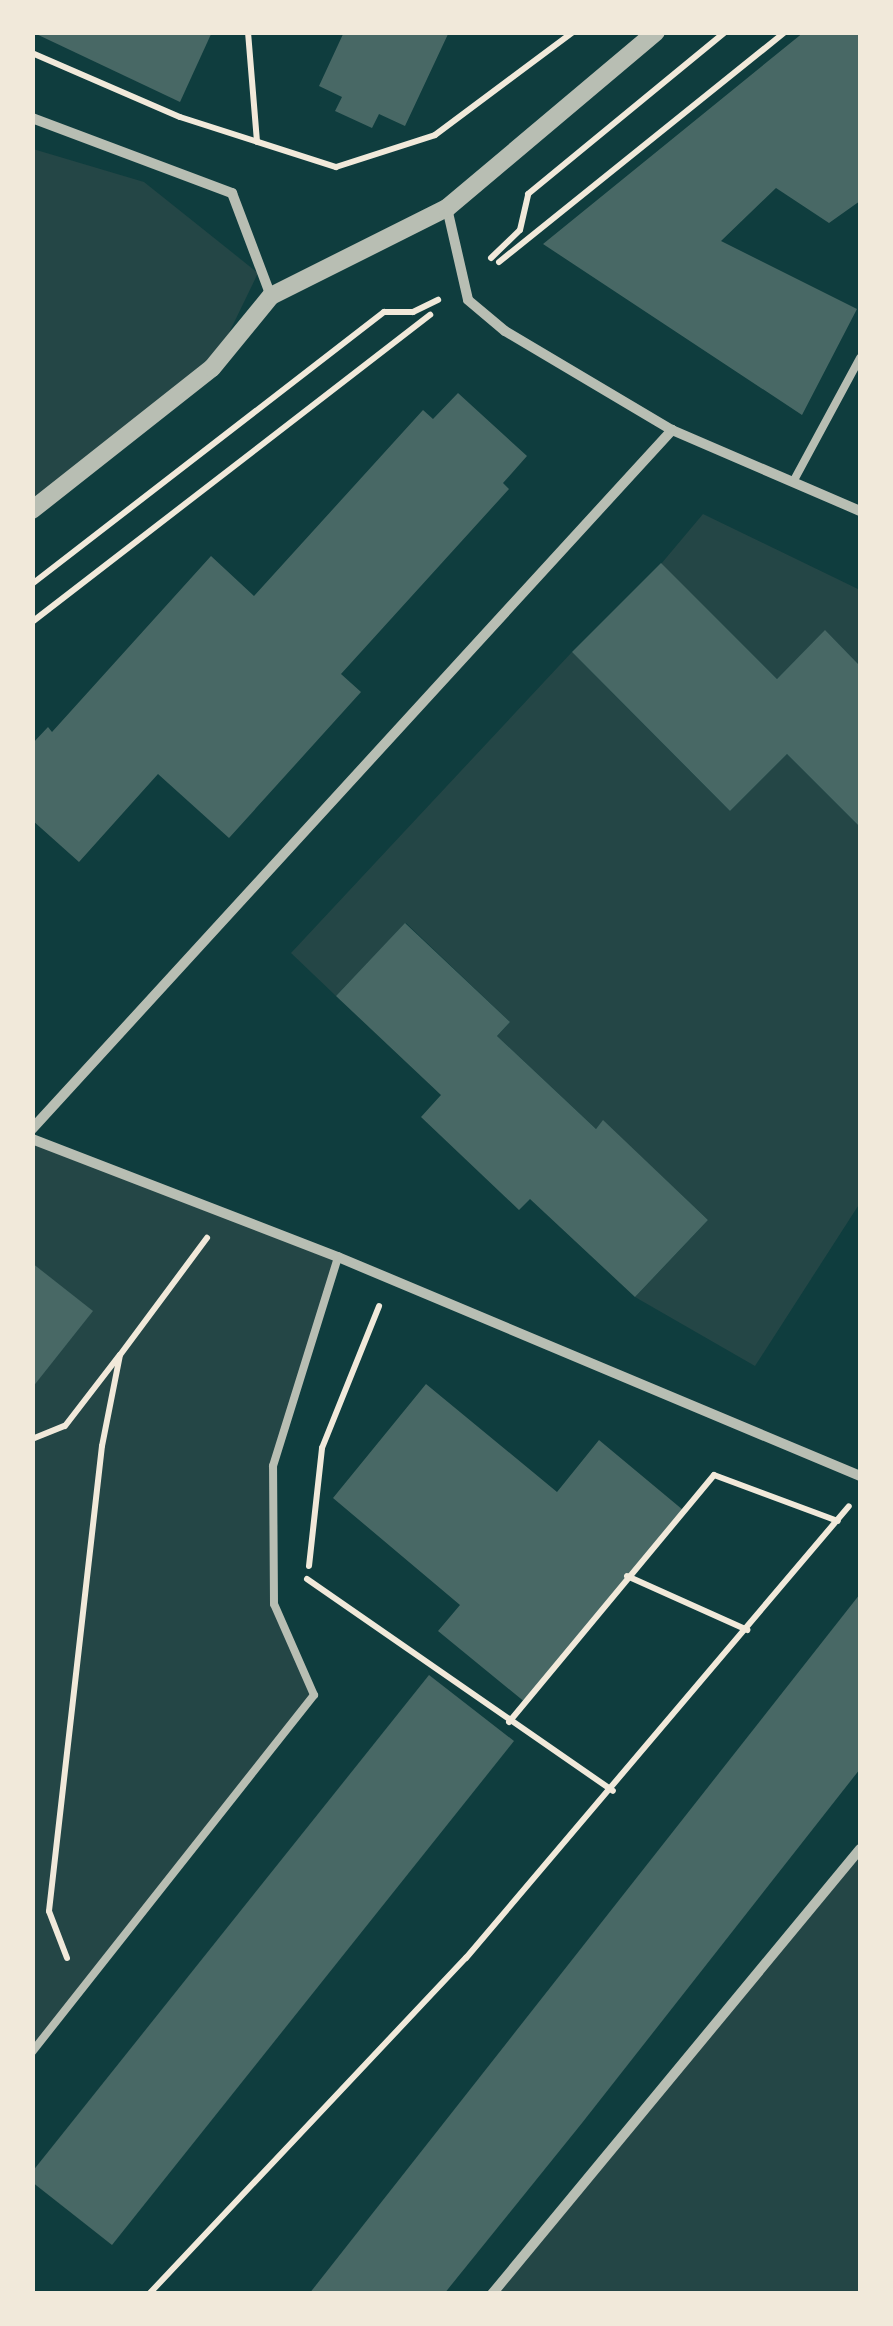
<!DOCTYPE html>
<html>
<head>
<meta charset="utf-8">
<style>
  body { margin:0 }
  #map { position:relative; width:893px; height:2326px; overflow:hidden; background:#0f3d3e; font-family:Lato,sans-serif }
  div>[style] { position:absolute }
  .green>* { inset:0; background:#244646 }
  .building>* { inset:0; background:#486865 }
  .path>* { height:6px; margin:-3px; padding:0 3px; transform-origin:3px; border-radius:3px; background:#f1e9da }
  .service>* { height:8px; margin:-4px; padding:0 4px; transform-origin:4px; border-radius:4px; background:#b8beb3 }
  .minor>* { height:10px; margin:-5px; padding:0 5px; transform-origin:5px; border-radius:5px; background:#b8beb3 }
  .tertiary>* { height:18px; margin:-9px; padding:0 9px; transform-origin:9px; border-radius:9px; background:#b8beb3 }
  span { translate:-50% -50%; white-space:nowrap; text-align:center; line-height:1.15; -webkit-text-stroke:8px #f1e9da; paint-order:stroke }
  .frame { position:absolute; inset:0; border:35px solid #f1e9da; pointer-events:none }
</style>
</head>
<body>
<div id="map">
  <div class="green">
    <div style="clip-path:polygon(33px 149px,144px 182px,258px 273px,212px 368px,33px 510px)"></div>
    <div style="clip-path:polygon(703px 514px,860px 590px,860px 666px,825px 631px,777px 679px,661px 564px)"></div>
    <div style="clip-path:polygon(572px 652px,730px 811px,787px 754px,860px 827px,860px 1203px,755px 1366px,635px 1297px,708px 1220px,603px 1121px,596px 1129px,497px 1036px,510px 1022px,406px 923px,336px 996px,291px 953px)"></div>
    <div style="clip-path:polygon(33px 1140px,338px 1257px,273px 1466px,274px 1604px,314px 1695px,33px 2052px)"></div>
    <div style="clip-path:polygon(860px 1849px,860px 2293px,492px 2293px)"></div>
  </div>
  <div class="building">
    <div style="clip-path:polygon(32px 32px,212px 32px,180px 102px)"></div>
    <div style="clip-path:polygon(344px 32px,449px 32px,405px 126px,379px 114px,372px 128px,335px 111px,342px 97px,319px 86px)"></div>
    <div style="clip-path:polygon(804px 32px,860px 32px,860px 201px,829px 223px,776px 188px,721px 241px,857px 309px,802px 415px,543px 244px)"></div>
    <div style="clip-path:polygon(458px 393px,527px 456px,503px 483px,509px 489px,341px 674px,361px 692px,229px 838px,158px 774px,79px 862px,32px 820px,32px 744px,48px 727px,52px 732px,211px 556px,254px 596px,423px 410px,433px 419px)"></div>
    <div style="clip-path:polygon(661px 563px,777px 679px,825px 630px,860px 666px,860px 827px,787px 754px,730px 811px,572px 652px)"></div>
    <div style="clip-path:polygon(405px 923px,510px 1022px,497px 1036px,596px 1129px,603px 1120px,708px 1220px,635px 1297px,530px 1199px,519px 1210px,421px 1117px,441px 1095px,336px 996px)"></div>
    <div style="clip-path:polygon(32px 1263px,93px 1311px,32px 1388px)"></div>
    <div style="clip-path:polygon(426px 1384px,557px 1492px,599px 1440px,683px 1510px,526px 1703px,438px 1631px,460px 1605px,333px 1498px)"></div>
    <div style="clip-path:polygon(860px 1594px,860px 1769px,582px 2123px,444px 2294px,309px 2294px)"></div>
    <div style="clip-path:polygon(429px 1675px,514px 1741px,112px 2245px,32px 2182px,32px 2172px)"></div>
  </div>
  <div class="path">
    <div style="left:248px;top:32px;width:110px;rotate:85.3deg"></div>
    <div style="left:32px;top:53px;width:161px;rotate:23.4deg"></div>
    <div style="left:180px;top:117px;width:164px;rotate:17.8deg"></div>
    <div style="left:336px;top:167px;width:104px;rotate:-17.9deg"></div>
    <div style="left:435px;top:135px;width:172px;rotate:-36.7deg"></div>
    <div style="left:491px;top:258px;width:40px;rotate:-44deg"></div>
    <div style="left:520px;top:230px;width:37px;rotate:-77deg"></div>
    <div style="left:528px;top:194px;width:255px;rotate:-39.4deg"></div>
    <div style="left:499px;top:262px;width:367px;rotate:-38.8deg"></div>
    <div style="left:32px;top:584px;width:445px;rotate:-37.7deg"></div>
    <div style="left:384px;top:312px;width:29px"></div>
    <div style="left:413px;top:312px;width:28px;rotate:-26deg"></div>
    <div style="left:32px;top:622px;width:503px;rotate:-37.65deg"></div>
    <div style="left:32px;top:1439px;width:35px;rotate:-22deg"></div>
    <div style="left:65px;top:1426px;width:88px;rotate:-52.4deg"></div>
    <div style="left:309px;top:1566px;width:119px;rotate:-83.7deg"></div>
    <div style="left:322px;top:1448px;width:153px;rotate:-68.1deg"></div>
    <div style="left:627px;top:1576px;width:132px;rotate:24.2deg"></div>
    <div style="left:307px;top:1579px;width:372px;rotate:34.7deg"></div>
    <div style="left:509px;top:1722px;width:321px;rotate:-50.3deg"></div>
    <div style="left:714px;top:1475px;width:132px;rotate:20.4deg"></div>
    <div style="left:67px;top:1958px;width:50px;rotate:-111deg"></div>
    <div style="left:49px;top:1911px;width:468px;rotate:-83.5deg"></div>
    <div style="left:102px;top:1446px;width:93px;rotate:-78.8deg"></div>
    <div style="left:120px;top:1355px;width:146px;rotate:-53.4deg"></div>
    <div style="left:149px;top:2294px;width:462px;rotate:-46.7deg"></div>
    <div style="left:466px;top:1958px;width:592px;rotate:-49.72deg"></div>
  </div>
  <div class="service">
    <div style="left:793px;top:482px;width:141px;rotate:-61.6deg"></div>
    <div style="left:32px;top:2052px;width:455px;rotate:-51.7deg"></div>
    <div style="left:314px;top:1695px;width:99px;rotate:-113.7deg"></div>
    <div style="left:274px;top:1604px;width:138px;rotate:-90.4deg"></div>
    <div style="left:273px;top:1466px;width:219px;rotate:-72.7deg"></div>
  </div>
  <div class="minor">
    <div style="left:32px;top:118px;width:214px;rotate:20.6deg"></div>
    <div style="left:232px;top:193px;width:110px;rotate:69.3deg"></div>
    <div style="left:447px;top:208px;width:94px;rotate:77.1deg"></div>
    <div style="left:468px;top:300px;width:48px;rotate:40deg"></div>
    <div style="left:505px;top:331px;width:194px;rotate:30.7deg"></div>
    <div style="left:672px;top:430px;width:205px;rotate:23.3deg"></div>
    <div style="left:32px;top:1129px;width:948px;rotate:-47.52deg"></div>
    <div style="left:32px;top:1139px;width:328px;rotate:21.1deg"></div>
    <div style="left:338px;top:1257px;width:566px;rotate:22.76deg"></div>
    <div style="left:492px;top:2294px;width:577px;rotate:-50.41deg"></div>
  </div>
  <div class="tertiary">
    <div style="left:32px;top:510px;width:229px;rotate:-38.3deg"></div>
    <div style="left:212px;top:368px;width:93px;rotate:-50.7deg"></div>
    <div style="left:271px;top:296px;width:197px;rotate:-26.6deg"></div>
    <div style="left:447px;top:208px;width:273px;rotate:-40.1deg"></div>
  </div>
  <div class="frame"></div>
</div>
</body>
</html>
